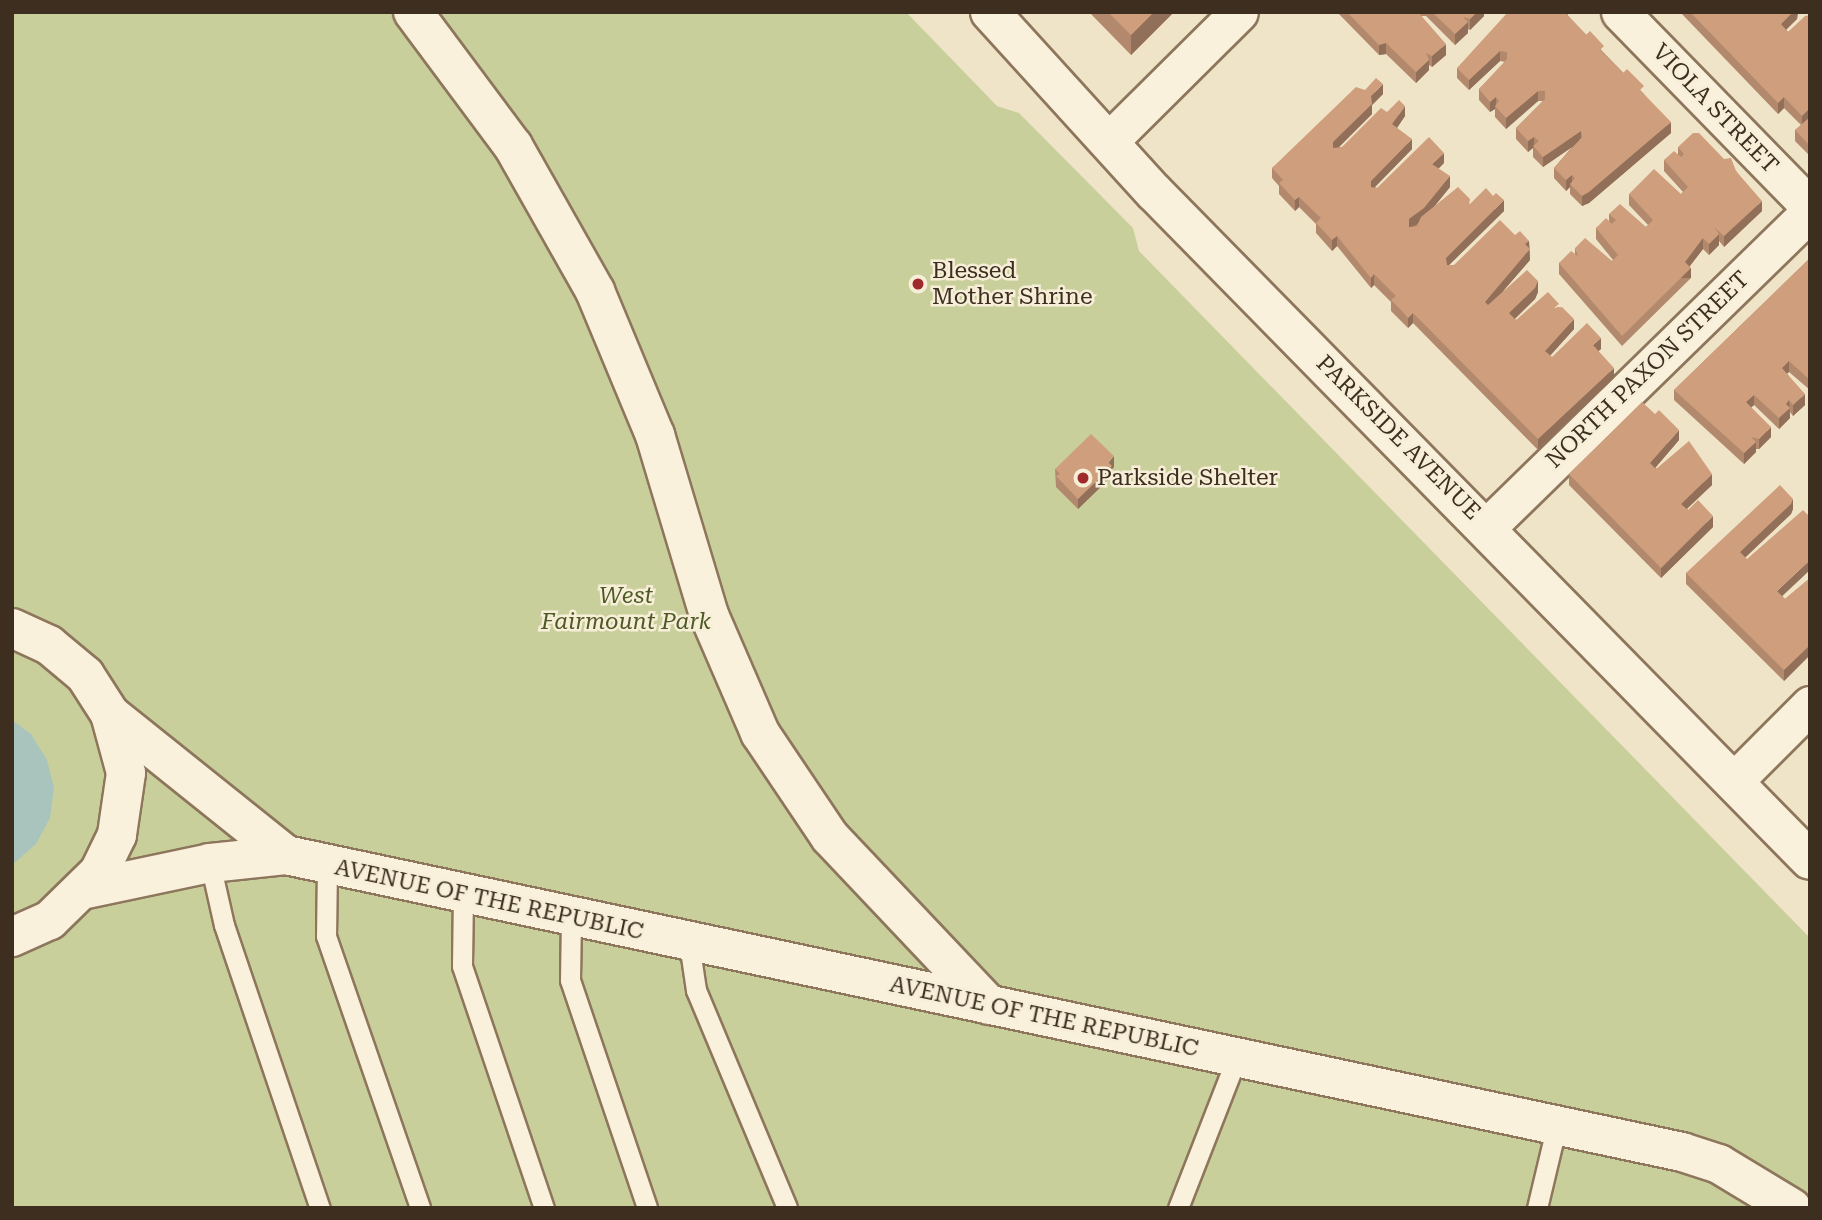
<!DOCTYPE html>
<html>
<head>
<meta charset="utf-8">
<style>
  body { margin:0 }
  #map { position:relative; width:1822px; height:1220px; overflow:hidden; background:#f0e4c8; font-family:"Roboto Serif",serif }
  div>[style] { position:absolute }
  .green>* { inset:0; background:#c9cf9b }
  .water>* { inset:0; background:#a9c4bc }
  .roads { filter:drop-shadow(2px 0 #8d765c) drop-shadow(-2px 0 #8d765c) drop-shadow(0 2px #8d765c) drop-shadow(0 -2px #8d765c) }
  .lane>* { height:19px; margin:-9.5px; padding:0 9.5px; transform-origin:9.5px; border-radius:9.5px; background:#faf1dc }
  .street>* { height:37px; margin:-18.5px; padding:0 18.5px; transform-origin:18.5px; border-radius:18.5px; background:#faf1dc }
  .secondary>* { height:38px; margin:-19px; padding:0 19px; transform-origin:19px; border-radius:19px; background:#faf1dc }
  .wall>* { inset:0; background:#b2896c }
  .shaded-wall>* { inset:0; background:#916f58; transform-origin:0 0 }
  .building>* { inset:0; background:#cf9f7d }
  .dots>* { width:19px; height:19px; translate:-50% -50%; box-sizing:border-box; border:4px solid #f7eed8; border-radius:50% }
  span { translate:-50% -50%; white-space:nowrap; text-align:center; line-height:1.15; -webkit-text-stroke:5px #f7eed8; paint-order:stroke }
  .street-label { font-size:23px; color:#3d2e20 }
  .poi-label { font-size:23px; color:#3d2e20 }
  .left { translate:0 -50%; text-align:left }
  .park-label { font-size:23px; color:#4d5a26; font-style:italic }
  .frame { position:absolute; inset:0; border:14px solid #3d2e20; pointer-events:none }
</style>
</head>
<body>
<div id="map">
  <div class="green">
    <div style="clip-path:polygon(12px 12px,906px 12px,997px 106px,1019px 113px,1133px 228px,1139px 251px,1810px 938px,1810px 1208px,12px 1208px)"></div>
  </div>
  <div class="water">
    <div style="clip-path:polygon(12px 720px,31px 734px,47px 760px,54px 788px,50px 818px,36px 844px,12px 865px)"></div>
  </div>
  <div class="roads">
    <div class="lane">
      <div style="left:210px;top:863px;width:64px;rotate:77.3deg"></div>
      <div style="left:224px;top:925px;width:299px;rotate:71.3deg"></div>
      <div style="left:327px;top:866px;width:70px;rotate:90.8deg"></div>
      <div style="left:326px;top:936px;width:288px;rotate:70.9deg"></div>
      <div style="left:463px;top:894px;width:72px;rotate:90.8deg"></div>
      <div style="left:462px;top:966px;width:256px;rotate:71.3deg"></div>
      <div style="left:571px;top:917px;width:63px;rotate:90.9deg"></div>
      <div style="left:570px;top:980px;width:241px;rotate:71.3deg"></div>
      <div style="left:689px;top:943px;width:48px;rotate:81.5deg"></div>
      <div style="left:696px;top:990px;width:236px;rotate:67.3deg"></div>
      <div style="left:1178px;top:1208px;width:162px;rotate:-68.7deg"></div>
      <div style="left:1537px;top:1208px;width:86px;rotate:-76.6deg"></div>
    </div>
    <div class="street">
      <div style="left:1620px;top:12px;width:272px;rotate:45.7deg"></div>
      <div style="left:1109px;top:141px;width:183px;rotate:-44.8deg"></div>
      <div style="left:1486px;top:528px;width:453px;rotate:-44.3deg"></div>
      <div style="left:1733px;top:782px;width:109px;rotate:-45deg"></div>
    </div>
    <div class="secondary">
      <div style="left:413px;top:12px;width:167px;rotate:53.3deg"></div>
      <div style="left:513px;top:146px;width:167px;rotate:60.5deg"></div>
      <div style="left:595px;top:291px;width:156px;rotate:67.4deg"></div>
      <div style="left:655px;top:435px;width:188px;rotate:73.3deg"></div>
      <div style="left:709px;top:615px;width:129px;rotate:66.6deg"></div>
      <div style="left:760px;top:733px;width:125px;rotate:56.1deg"></div>
      <div style="left:830px;top:837px;width:231px;rotate:46.6deg"></div>
      <div style="left:990px;top:12px;width:244px;rotate:47.7deg"></div>
      <div style="left:1154px;top:192px;width:936px;rotate:45.52deg"></div>
      <div style="left:12px;top:628px;width:41px;rotate:24.7deg"></div>
      <div style="left:49px;top:645px;width:47px;rotate:39.8deg"></div>
      <div style="left:85px;top:675px;width:46px;rotate:57.3deg"></div>
      <div style="left:110px;top:714px;width:61px;rotate:74.8deg"></div>
      <div style="left:126px;top:773px;width:63px;rotate:98.3deg"></div>
      <div style="left:117px;top:835px;width:41px;rotate:115.9deg"></div>
      <div style="left:99px;top:872px;width:69px;rotate:135.6deg"></div>
      <div style="left:50px;top:920px;width:42px;rotate:155.9deg"></div>
      <div style="left:110px;top:714px;width:226px;rotate:38.7deg"></div>
      <div style="left:286px;top:855px;width:1427px;rotate:12.01deg"></div>
      <div style="left:1682px;top:1152px;width:39px;rotate:18deg"></div>
      <div style="left:1719px;top:1164px;width:85px;rotate:31.1deg"></div>
      <div style="left:87px;top:889px;width:126px;rotate:-11.9deg"></div>
      <div style="left:210px;top:863px;width:76px;rotate:-6deg"></div>
    </div>
  </div>
  <div class="wall">
    <div style="clip-path:polygon(1089px 12px,1174px 12px,1131px 55px)"></div>
    <div style="clip-path:polygon(1337px 12px,1484px 12px,1484px 16px,1470px 30px,1468px 29px,1468px 33px,1455px 45px,1426px 16px,1421px 16px,1446px 55px,1432px 67px,1429px 65px,1429px 70px,1416px 83px,1386px 54px,1379px 55px)"></div>
    <div style="clip-path:polygon(1568px 12px,1568px 16px,1644px 94px,1671px 133px,1589px 203px,1582px 206px,1570px 194px,1570px 187px,1566px 191px,1554px 178px,1554px 168px,1572px 147px,1543px 167px,1533px 157px,1533px 148px,1528px 152px,1516px 139px,1516px 128px,1543px 101px,1538px 101px,1506px 129px,1495px 117px,1495px 109px,1490px 112px,1479px 100px,1479px 89px,1505px 62px,1500px 61px,1469px 90px,1457px 78px,1457px 68px)"></div>
    <div style="clip-path:polygon(1680px 12px,1798px 12px,1797px 19px,1786px 29px,1788px 32px,1810px 15px,1810px 156px,1795px 141px,1795px 130px,1801px 125px,1784px 108px,1778px 114px)"></div>
    <div style="clip-path:polygon(1365px 90px,1383px 94px,1372px 105px,1372px 114px,1339px 147px,1342px 147px,1387px 112px,1405px 116px,1397px 128px,1412px 149px,1375px 187px,1377px 188px,1444px 163px,1438px 169px,1450px 187px,1434px 207px,1470px 204px,1504px 211px,1449px 265px,1454px 265px,1515px 235px,1529px 241px,1530px 260px,1503px 291px,1538px 292px,1535px 299px,1515px 319px,1516px 320px,1559px 307px,1574px 329px,1550px 356px,1552px 357px,1601px 349px,1598px 351px,1614px 378px,1538px 450px,1413px 323px,1408px 328px,1391px 311px,1391px 302px,1374px 285px,1371px 288px,1337px 246px,1332px 251px,1316px 233px,1316px 224px,1299px 207px,1295px 211px,1279px 194px,1279px 186px,1272px 178px,1272px 168px)"></div>
    <div style="clip-path:polygon(1678px 147px,1736px 171px,1762px 211px,1724px 247px,1719px 241px,1719px 245px,1709px 255px,1703px 249px,1690px 266px,1691px 278px,1622px 346px,1559px 274px,1559px 263px,1575px 254px,1575px 248px,1612px 261px,1613px 260px,1596px 239px,1596px 228px,1609px 222px,1609px 214px,1646px 227px,1648px 225px,1629px 205px,1629px 194px,1681px 194px,1683px 192px,1664px 171px,1664px 160px,1678px 154px)"></div>
    <div style="clip-path:polygon(1810px 258px,1810px 390px,1789px 372px,1787px 373px,1805px 405px,1793px 416px,1790px 412px,1790px 418px,1779px 429px,1754px 405px,1751px 407px,1771px 437px,1759px 449px,1756px 449px,1756px 452px,1744px 464px,1674px 400px,1674px 390px)"></div>
    <div style="clip-path:polygon(1679px 440px,1655px 468px,1712px 485px,1687px 509px,1713px 527px,1661px 578px,1569px 485px,1569px 474px)"></div>
    <div style="clip-path:polygon(1114px 467px,1112px 469px,1112px 476px,1078px 509px,1056px 487px,1055px 469px)"></div>
    <div style="clip-path:polygon(1793px 509px,1791px 514px,1745px 558px,1785px 599px,1810px 578px,1810px 655px,1784px 681px,1686px 584px,1686px 573px)"></div>
  </div>
  <div class="shaded-wall">
    <div style="clip-path:polygon(1154px 12px,1174px 12px,1131px 55px,1131px 35px)"></div>
    <div style="clip-path:polygon(1477px 12px,1484px 12px,1484px 16px,1470px 30px,1470px 19px)"></div>
    <div style="clip-path:polygon(1793px 12px,1798px 12px,1797px 19px,1781px 35px,1781px 24px)"></div>
    <div style="clip-path:polygon(1468px 22px,1468px 33px,1455px 45px,1455px 34px)"></div>
    <div style="clip-path:polygon(1386px 43px,1386px 54px,1379px 55px,1379px 45px)"></div>
    <div style="clip-path:polygon(1446px 44px,1446px 55px,1432px 67px,1432px 56px)"></div>
    <div style="clip-path:polygon(1500px 51px,1500px 61px,1469px 90px,1469px 80px)"></div>
    <div style="clip-path:polygon(1429px 60px,1429px 70px,1416px 83px,1416px 72px)"></div>
    <div style="clip-path:polygon(1383px 84px,1383px 94px,1372px 105px,1372px 114px,1333px 153px,1333px 142px,1371px 96px)"></div>
    <div style="clip-path:polygon(1538px 91px,1538px 101px,1506px 129px,1506px 118px)"></div>
    <div style="clip-path:polygon(1496px 97px,1496px 107px,1495px 106px,1495px 109px,1490px 112px,1490px 102px)"></div>
    <div style="clip-path:polygon(1784px 97px,1784px 108px,1778px 114px,1778px 103px)"></div>
    <div style="clip-path:polygon(1405px 106px,1405px 116px,1392px 135px,1392px 124px)"></div>
    <div style="clip-path:polygon(1810px 108px,1810px 118px,1802px 126px,1802px 116px)"></div>
    <div style="clip-path:polygon(1671px 122px,1671px 133px,1589px 203px,1582px 206px,1582px 196px)"></div>
    <div style="clip-path:polygon(1581px 131px,1581px 141px,1543px 167px,1543px 157px)"></div>
    <div style="clip-path:polygon(1534px 137px,1534px 147px,1528px 152px,1528px 141px)"></div>
    <div style="clip-path:polygon(1412px 139px,1412px 149px,1371px 191px,1371px 181px)"></div>
    <div style="clip-path:polygon(1444px 153px,1444px 163px,1432px 175px,1432px 164px)"></div>
    <div style="clip-path:polygon(1572px 175px,1572px 185px,1570px 184px,1570px 187px,1566px 191px,1566px 180px)"></div>
    <div style="clip-path:polygon(1450px 176px,1450px 187px,1424px 219px,1409px 230px,1409px 219px)"></div>
    <div style="clip-path:polygon(1299px 197px,1299px 207px,1295px 211px,1295px 200px)"></div>
    <div style="clip-path:polygon(1504px 200px,1504px 211px,1446px 268px,1446px 258px)"></div>
    <div style="clip-path:polygon(1762px 201px,1762px 211px,1724px 247px,1724px 236px)"></div>
    <div style="clip-path:polygon(1719px 234px,1719px 245px,1709px 255px,1709px 244px)"></div>
    <div style="clip-path:polygon(1337px 236px,1337px 246px,1332px 251px,1332px 240px)"></div>
    <div style="clip-path:polygon(1703px 238px,1703px 249px,1685px 272px,1685px 262px)"></div>
    <div style="clip-path:polygon(1529px 241px,1530px 260px,1485px 312px,1485px 302px,1525px 244px)"></div>
    <div style="left:1691px;top:268px;width:10px;height:97px;rotate:90deg"></div>
    <div style="clip-path:polygon(1374px 274px,1374px 285px,1371px 288px,1371px 278px)"></div>
    <div style="clip-path:polygon(1538px 281px,1538px 292px,1535px 299px,1509px 324px,1509px 313px)"></div>
    <div style="clip-path:polygon(1413px 313px,1413px 323px,1408px 328px,1408px 318px)"></div>
    <div style="clip-path:polygon(1574px 319px,1574px 329px,1545px 361px,1545px 351px)"></div>
    <div style="clip-path:polygon(1601px 338px,1601px 349px,1593px 356px,1593px 345px)"></div>
    <div style="clip-path:polygon(1789px 361px,1789px 372px,1782px 378px,1782px 368px)"></div>
    <div style="clip-path:polygon(1614px 368px,1614px 378px,1538px 450px,1538px 439px)"></div>
    <div style="clip-path:polygon(1805px 394px,1805px 405px,1793px 416px,1793px 405px)"></div>
    <div style="clip-path:polygon(1754px 395px,1754px 405px,1746px 412px,1746px 402px)"></div>
    <div style="clip-path:polygon(1789px 400px,1790px 418px,1779px 429px,1779px 418px,1786px 404px)"></div>
    <div style="clip-path:polygon(1771px 427px,1771px 437px,1759px 449px,1759px 439px)"></div>
    <div style="clip-path:polygon(1679px 430px,1679px 440px,1650px 474px,1650px 463px)"></div>
    <div style="clip-path:polygon(1756px 442px,1756px 452px,1744px 464px,1744px 453px)"></div>
    <div style="clip-path:polygon(1114px 456px,1114px 467px,1112px 469px,1112px 476px,1078px 509px,1078px 499px)"></div>
    <div style="clip-path:polygon(1712px 474px,1712px 485px,1681px 514px,1681px 504px)"></div>
    <div style="clip-path:polygon(1793px 499px,1793px 509px,1791px 514px,1740px 562px,1740px 552px)"></div>
    <div style="clip-path:polygon(1713px 516px,1713px 527px,1661px 578px,1661px 568px)"></div>
    <div style="clip-path:polygon(1810px 560px,1810px 570px,1777px 601px,1777px 591px)"></div>
    <div style="clip-path:polygon(1810px 645px,1810px 655px,1784px 681px,1784px 670px)"></div>
  </div>
  <div class="building">
    <div style="clip-path:polygon(1108px 12px,1154px 12px,1131px 35px)"></div>
    <div style="clip-path:polygon(1347px 12px,1418px 12px,1446px 44px,1432px 56px,1426px 53px,1429px 60px,1416px 72px,1386px 43px,1379px 45px)"></div>
    <div style="clip-path:polygon(1432px 12px,1477px 12px,1470px 19px,1463px 17px,1468px 22px,1455px 34px)"></div>
    <div style="clip-path:polygon(1508px 12px,1565px 12px,1586px 35px,1590px 31px,1604px 46px,1600px 50px,1623px 73px,1627px 69px,1644px 86px,1640px 90px,1671px 122px,1589px 192px,1582px 196px,1570px 184px,1575px 178px,1572px 175px,1566px 180px,1554px 168px,1582px 137px,1581px 131px,1543px 157px,1533px 146px,1539px 141px,1534px 137px,1528px 141px,1516px 128px,1545px 99px,1545px 91px,1538px 91px,1506px 118px,1495px 106px,1499px 101px,1496px 97px,1490px 102px,1479px 89px,1507px 59px,1507px 52px,1500px 51px,1469px 80px,1457px 68px)"></div>
    <div style="clip-path:polygon(1690px 12px,1793px 12px,1781px 24px,1788px 32px,1805px 16px,1810px 15px,1810px 108px,1802px 116px,1784px 97px,1778px 103px)"></div>
    <div style="clip-path:polygon(1376px 78px,1383px 84px,1371px 96px,1372px 104px,1333px 142px,1333px 148px,1342px 147px,1381px 108px,1387px 112px,1399px 100px,1405px 106px,1392px 124px,1412px 139px,1371px 181px,1371px 187px,1377px 188px,1429px 137px,1444px 153px,1432px 164px,1450px 176px,1424px 208px,1409px 219px,1409px 227px,1417px 226px,1421px 217px,1458px 187px,1470px 199px,1469px 205px,1486px 188px,1493px 196px,1496px 193px,1504px 200px,1446px 258px,1447px 265px,1454px 265px,1500px 220px,1515px 235px,1520px 231px,1529px 241px,1525px 244px,1530px 249px,1485px 302px,1488px 305px,1527px 270px,1538px 281px,1535px 288px,1509px 313px,1516px 320px,1548px 292px,1559px 304px,1554px 308px,1562px 307px,1574px 319px,1545px 351px,1552px 357px,1587px 323px,1601px 338px,1593px 345px,1614px 368px,1538px 439px,1413px 313px,1408px 318px,1400px 309px,1391px 300px,1396px 296px,1374px 274px,1371px 278px,1337px 236px,1332px 240px,1316px 223px,1321px 218px,1299px 197px,1295px 200px,1279px 183px,1283px 180px,1272px 168px,1356px 87px,1365px 90px)"></div>
    <div style="clip-path:polygon(1810px 117px,1810px 146px,1795px 130px)"></div>
    <div style="clip-path:polygon(1693px 133px,1699px 133px,1724px 159px,1731px 158px,1736px 171px,1762px 201px,1724px 236px,1714px 227px,1719px 234px,1709px 244px,1703px 238px,1685px 262px,1691px 268px,1622px 336px,1559px 263px,1571px 251px,1578px 256px,1575px 248px,1585px 238px,1612px 261px,1618px 255px,1596px 228px,1606px 218px,1612px 224px,1616px 220px,1609px 214px,1620px 204px,1646px 227px,1653px 220px,1629px 194px,1654px 169px,1681px 194px,1688px 187px,1664px 160px,1674px 151px,1681px 157px,1684px 154px,1678px 147px)"></div>
    <div style="clip-path:polygon(1810px 258px,1810px 380px,1789px 361px,1782px 368px,1805px 394px,1793px 405px,1789px 400px,1786px 404px,1790px 408px,1779px 418px,1754px 395px,1746px 402px,1771px 427px,1759px 439px,1751px 437px,1756px 442px,1744px 453px,1674px 390px)"></div>
    <div style="clip-path:polygon(1642px 402px,1655px 414px,1659px 410px,1679px 430px,1650px 463px,1656px 469px,1689px 441px,1712px 474px,1681px 504px,1688px 510px,1698px 500px,1713px 516px,1661px 568px,1569px 474px)"></div>
    <div style="clip-path:polygon(1091px 434px,1114px 456px,1108px 462px,1112px 466px,1078px 499px,1056px 476px,1060px 474px,1055px 469px)"></div>
    <div style="clip-path:polygon(1780px 485px,1793px 499px,1791px 504px,1740px 552px,1747px 559px,1803px 510px,1810px 517px,1810px 560px,1777px 591px,1785px 599px,1810px 578px,1810px 645px,1784px 670px,1686px 573px)"></div>
  </div>
  <div class="dots">
    <div style="left:918px;top:284px;background:#9e2a2b"></div>
    <div style="left:1083px;top:478px;background:#9e2a2b"></div>
  </div>
  <div class="street-label">
    <span style="left:1715px;top:109px;rotate:46deg">VIOLA STREET</span>
    <span style="left:1648px;top:370px;rotate:-44deg">NORTH PAXON STREET</span>
    <span style="left:1398px;top:438px;rotate:45deg">PARKSIDE AVENUE</span>
    <span style="left:489px;top:900px;rotate:12deg">AVENUE OF THE REPUBLIC</span>
    <span style="left:1044px;top:1017px;rotate:12deg">AVENUE OF THE REPUBLIC</span>
  </div>
  <div class="poi-label">
    <span class="left" style="left:932px;top:284px">Blessed<br>Mother Shrine</span>
    <span class="left" style="left:1097px;top:478px">Parkside Shelter</span>
  </div>
  <div class="park-label">
    <span style="left:626px;top:609px">West<br>Fairmount Park</span>
  </div>
  <div class="frame"></div>
</div>
</body>
</html>
